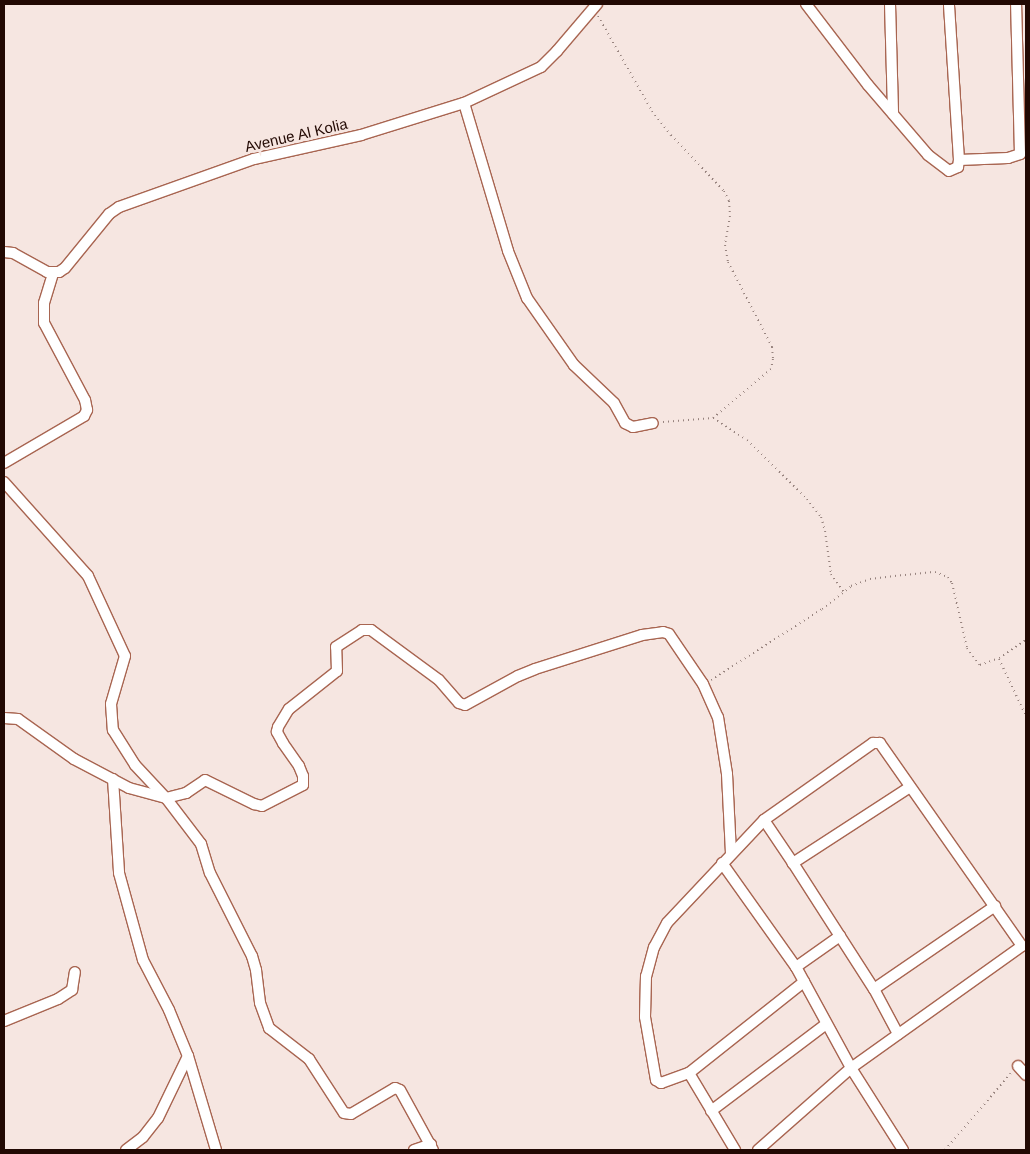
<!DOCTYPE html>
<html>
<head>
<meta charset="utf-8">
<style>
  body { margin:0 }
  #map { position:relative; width:1030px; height:1154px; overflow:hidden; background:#f6e6e1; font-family:Arial,sans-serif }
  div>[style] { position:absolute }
  .path>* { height:2px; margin-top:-1px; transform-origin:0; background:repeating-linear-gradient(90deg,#97837e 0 1px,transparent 0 5px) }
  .roads { filter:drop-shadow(1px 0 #a86551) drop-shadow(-1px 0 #a86551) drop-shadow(0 1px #a86551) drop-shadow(0 -1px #a86551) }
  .street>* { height:10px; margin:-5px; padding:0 5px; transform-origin:5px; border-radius:5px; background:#fff }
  span { translate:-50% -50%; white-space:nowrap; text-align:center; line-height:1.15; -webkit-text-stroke:5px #f6e6e1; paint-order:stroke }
  .street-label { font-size:15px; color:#220903 }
  .frame { position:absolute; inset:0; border:5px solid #220903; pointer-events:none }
</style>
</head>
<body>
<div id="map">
  <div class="path">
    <div style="left:598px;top:16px;width:109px;rotate:60.4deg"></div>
    <div style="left:652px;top:111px;width:31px;rotate:52deg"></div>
    <div style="left:671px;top:135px;width:77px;rotate:46.6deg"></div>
    <div style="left:724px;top:191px;width:11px;rotate:63deg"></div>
    <div style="left:729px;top:201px;width:15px;rotate:86deg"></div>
    <div style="left:730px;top:216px;width:29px;rotate:100deg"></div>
    <div style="left:725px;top:245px;width:17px;rotate:80deg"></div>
    <div style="left:728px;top:262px;width:96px;rotate:62.6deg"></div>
    <div style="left:772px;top:347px;width:12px;rotate:85deg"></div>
    <div style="left:773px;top:359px;width:10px;rotate:101deg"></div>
    <div style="left:771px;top:369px;width:76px;rotate:139.8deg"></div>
    <div style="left:663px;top:422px;width:50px;rotate:-4.6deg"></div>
    <div style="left:713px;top:418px;width:40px;rotate:32.9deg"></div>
    <div style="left:747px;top:440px;width:84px;rotate:44.5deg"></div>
    <div style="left:807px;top:499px;width:23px;rotate:52deg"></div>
    <div style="left:821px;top:517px;width:15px;rotate:74deg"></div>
    <div style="left:825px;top:531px;width:43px;rotate:82.1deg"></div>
    <div style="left:831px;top:574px;width:22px;rotate:54deg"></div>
    <div style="left:999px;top:659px;width:63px;rotate:64.7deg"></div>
    <div style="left:711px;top:680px;width:132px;rotate:-32.6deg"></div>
    <div style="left:822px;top:609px;width:37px;rotate:-38deg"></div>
    <div style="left:851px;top:586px;width:20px;rotate:-20deg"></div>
    <div style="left:870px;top:579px;width:35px;rotate:-7deg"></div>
    <div style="left:905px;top:575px;width:30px;rotate:-6deg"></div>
    <div style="left:935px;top:572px;width:14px;rotate:21deg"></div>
    <div style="left:948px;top:577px;width:7px;rotate:56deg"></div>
    <div style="left:952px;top:583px;width:67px;rotate:77deg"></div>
    <div style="left:967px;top:648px;width:21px;rotate:53deg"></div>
    <div style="left:980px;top:665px;width:20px;rotate:-20deg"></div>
    <div style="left:999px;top:658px;width:32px;rotate:-34deg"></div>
    <div style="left:945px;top:1150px;width:101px;rotate:-49.4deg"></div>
  </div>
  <div class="roads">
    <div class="street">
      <div style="left:806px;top:4px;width:102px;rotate:52.6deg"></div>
      <div style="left:868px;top:85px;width:92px;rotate:49.4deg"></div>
      <div style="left:928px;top:155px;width:26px;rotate:37deg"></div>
      <div style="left:949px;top:171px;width:10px;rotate:-24deg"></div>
      <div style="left:958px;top:167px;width:7px;rotate:-82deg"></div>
      <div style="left:959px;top:160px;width:156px;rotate:-93.7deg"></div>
      <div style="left:890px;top:4px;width:110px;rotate:88.4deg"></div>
      <div style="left:464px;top:103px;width:154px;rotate:73.4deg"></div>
      <div style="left:508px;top:251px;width:51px;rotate:68deg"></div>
      <div style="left:527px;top:298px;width:82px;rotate:55deg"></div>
      <div style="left:574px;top:365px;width:55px;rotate:43.5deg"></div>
      <div style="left:614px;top:403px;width:23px;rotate:61deg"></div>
      <div style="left:625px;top:423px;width:9px;rotate:27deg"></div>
      <div style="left:633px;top:427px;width:20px;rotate:-11deg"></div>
      <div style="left:959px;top:160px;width:49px;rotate:-2.3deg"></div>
      <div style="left:1008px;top:158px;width:13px;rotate:-18deg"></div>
      <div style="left:1020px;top:154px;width:150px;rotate:-91.5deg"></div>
      <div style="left:4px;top:252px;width:9px;rotate:6deg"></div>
      <div style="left:13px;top:253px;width:39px;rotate:29deg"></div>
      <div style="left:47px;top:272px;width:12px"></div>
      <div style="left:59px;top:272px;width:7px;rotate:-34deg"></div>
      <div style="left:65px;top:268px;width:70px;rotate:-50.8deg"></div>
      <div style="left:109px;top:214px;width:12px;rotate:-35deg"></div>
      <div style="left:119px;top:207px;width:143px;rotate:-19.6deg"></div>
      <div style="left:254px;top:159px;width:110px;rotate:-12.6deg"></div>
      <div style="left:361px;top:135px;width:108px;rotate:-17.3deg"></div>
      <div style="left:464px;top:103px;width:85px;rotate:-25.1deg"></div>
      <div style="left:541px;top:67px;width:23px;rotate:-45deg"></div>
      <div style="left:557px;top:51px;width:62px;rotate:-49.6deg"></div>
      <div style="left:4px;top:463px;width:93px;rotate:-30.4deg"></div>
      <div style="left:84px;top:416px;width:7px;rotate:-63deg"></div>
      <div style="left:87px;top:410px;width:10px;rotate:-101deg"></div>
      <div style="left:85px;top:400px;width:87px;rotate:-118deg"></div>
      <div style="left:44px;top:323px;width:20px;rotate:-90deg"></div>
      <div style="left:44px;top:303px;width:31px;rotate:-73deg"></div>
      <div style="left:4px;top:482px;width:126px;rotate:48.2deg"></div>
      <div style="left:88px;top:576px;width:88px;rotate:65.2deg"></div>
      <div style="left:125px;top:656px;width:50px;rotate:106.3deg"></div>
      <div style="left:111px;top:704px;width:26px;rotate:86deg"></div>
      <div style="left:113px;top:730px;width:41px;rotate:57.8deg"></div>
      <div style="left:135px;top:765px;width:45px;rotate:46.8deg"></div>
      <div style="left:166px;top:798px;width:21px;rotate:-14deg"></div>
      <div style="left:186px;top:793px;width:23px;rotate:-34deg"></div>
      <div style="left:205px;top:780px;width:55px;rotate:26.1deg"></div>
      <div style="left:254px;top:804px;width:8px;rotate:14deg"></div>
      <div style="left:262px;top:806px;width:46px;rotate:-27.1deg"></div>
      <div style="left:303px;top:785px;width:9px;rotate:-90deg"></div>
      <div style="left:303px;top:776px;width:11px;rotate:-112deg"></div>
      <div style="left:299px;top:766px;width:28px;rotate:-125deg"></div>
      <div style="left:283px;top:743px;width:13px;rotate:-119deg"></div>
      <div style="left:277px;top:732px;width:5px;rotate:-79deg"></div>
      <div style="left:278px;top:727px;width:21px;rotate:-59deg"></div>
      <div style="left:289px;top:709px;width:61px;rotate:-38.4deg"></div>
      <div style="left:337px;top:671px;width:24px;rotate:-92deg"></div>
      <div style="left:336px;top:647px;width:31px;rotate:-33deg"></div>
      <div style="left:362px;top:630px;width:9px"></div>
      <div style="left:371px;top:630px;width:84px;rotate:36.3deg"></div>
      <div style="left:439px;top:680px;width:30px;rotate:49deg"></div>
      <div style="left:459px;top:703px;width:6px;rotate:18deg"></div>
      <div style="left:465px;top:705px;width:60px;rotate:-28.7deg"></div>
      <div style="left:518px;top:676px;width:18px;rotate:-22deg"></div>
      <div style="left:535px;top:669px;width:112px;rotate:-17.6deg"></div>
      <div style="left:642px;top:635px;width:21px;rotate:-8deg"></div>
      <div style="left:663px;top:632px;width:6px;rotate:18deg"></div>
      <div style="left:669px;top:634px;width:60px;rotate:55.8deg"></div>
      <div style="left:703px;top:684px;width:36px;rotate:66deg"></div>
      <div style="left:718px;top:717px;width:58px;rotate:81deg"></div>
      <div style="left:727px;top:774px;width:79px;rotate:87.1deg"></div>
      <div style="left:4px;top:718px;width:14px;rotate:4deg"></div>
      <div style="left:18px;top:719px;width:69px;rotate:35.5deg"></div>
      <div style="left:74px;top:759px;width:62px;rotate:27.8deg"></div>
      <div style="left:129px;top:788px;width:38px;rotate:15deg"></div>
      <div style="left:166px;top:798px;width:58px;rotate:52.7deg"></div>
      <div style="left:201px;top:844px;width:30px;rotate:73deg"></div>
      <div style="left:210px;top:873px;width:93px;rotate:63.2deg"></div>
      <div style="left:252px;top:956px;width:15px;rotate:74deg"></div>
      <div style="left:256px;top:970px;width:33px;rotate:83deg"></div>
      <div style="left:260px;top:1003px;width:27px;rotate:70deg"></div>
      <div style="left:269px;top:1028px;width:51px;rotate:37.8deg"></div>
      <div style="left:309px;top:1059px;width:64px;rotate:57.1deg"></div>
      <div style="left:344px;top:1113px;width:7px;rotate:8deg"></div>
      <div style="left:351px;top:1114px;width:51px;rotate:-30.6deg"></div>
      <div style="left:395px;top:1088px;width:5px;rotate:22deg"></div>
      <div style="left:400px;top:1090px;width:68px;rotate:61.2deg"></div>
      <div style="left:113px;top:779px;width:94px;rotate:86.3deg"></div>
      <div style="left:119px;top:873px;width:90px;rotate:74.6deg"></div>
      <div style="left:143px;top:960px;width:56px;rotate:62.5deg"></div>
      <div style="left:169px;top:1010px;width:50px;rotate:67.6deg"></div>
      <div style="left:188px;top:1056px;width:98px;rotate:73.4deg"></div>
      <div style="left:910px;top:787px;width:140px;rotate:147deg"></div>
      <div style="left:793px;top:863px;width:150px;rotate:57.3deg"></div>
      <div style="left:874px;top:989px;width:147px;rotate:-34.4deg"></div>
      <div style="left:764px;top:820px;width:52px;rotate:56deg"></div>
      <div style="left:722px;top:863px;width:128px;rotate:54.6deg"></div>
      <div style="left:796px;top:967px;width:115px;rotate:61.4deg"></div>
      <div style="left:851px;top:1068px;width:97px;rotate:57.6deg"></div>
      <div style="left:796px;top:967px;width:54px;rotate:-35.2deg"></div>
      <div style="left:874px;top:989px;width:51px;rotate:61.9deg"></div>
      <div style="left:4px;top:1021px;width:58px;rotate:-22.2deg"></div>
      <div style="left:58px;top:999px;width:17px;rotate:-33deg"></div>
      <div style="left:72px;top:990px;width:18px;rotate:-81deg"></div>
      <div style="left:1018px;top:1066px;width:12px;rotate:48deg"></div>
      <div style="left:689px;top:1073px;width:90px;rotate:59.1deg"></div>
      <div style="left:711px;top:1111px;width:144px;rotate:-37.1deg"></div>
      <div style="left:126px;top:1150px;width:21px;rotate:-37deg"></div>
      <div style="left:143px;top:1137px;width:24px;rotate:-52deg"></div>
      <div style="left:158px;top:1118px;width:69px;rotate:-64.2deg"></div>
      <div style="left:414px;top:1150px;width:18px;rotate:-19deg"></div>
      <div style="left:758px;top:1150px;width:124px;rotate:-41.4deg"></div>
      <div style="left:851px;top:1068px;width:210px;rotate:-35.5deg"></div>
      <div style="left:1022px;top:946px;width:248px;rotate:-125deg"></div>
      <div style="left:880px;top:743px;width:7px;rotate:180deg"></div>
      <div style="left:873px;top:743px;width:133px;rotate:144.8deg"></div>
      <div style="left:764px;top:820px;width:141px;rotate:133.3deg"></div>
      <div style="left:667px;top:923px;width:27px;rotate:118deg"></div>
      <div style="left:654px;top:947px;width:30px;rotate:105deg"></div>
      <div style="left:646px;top:976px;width:41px;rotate:91.4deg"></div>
      <div style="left:645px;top:1017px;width:64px;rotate:80.1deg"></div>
      <div style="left:656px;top:1080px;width:6px;rotate:31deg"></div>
      <div style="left:661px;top:1083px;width:30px;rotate:-20deg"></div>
      <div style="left:689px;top:1073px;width:147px;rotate:-38.4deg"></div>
    </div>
  </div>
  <div class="street-label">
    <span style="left:296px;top:135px;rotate:-13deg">Avenue Al Kolia</span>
  </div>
  <div class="frame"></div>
</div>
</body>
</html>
